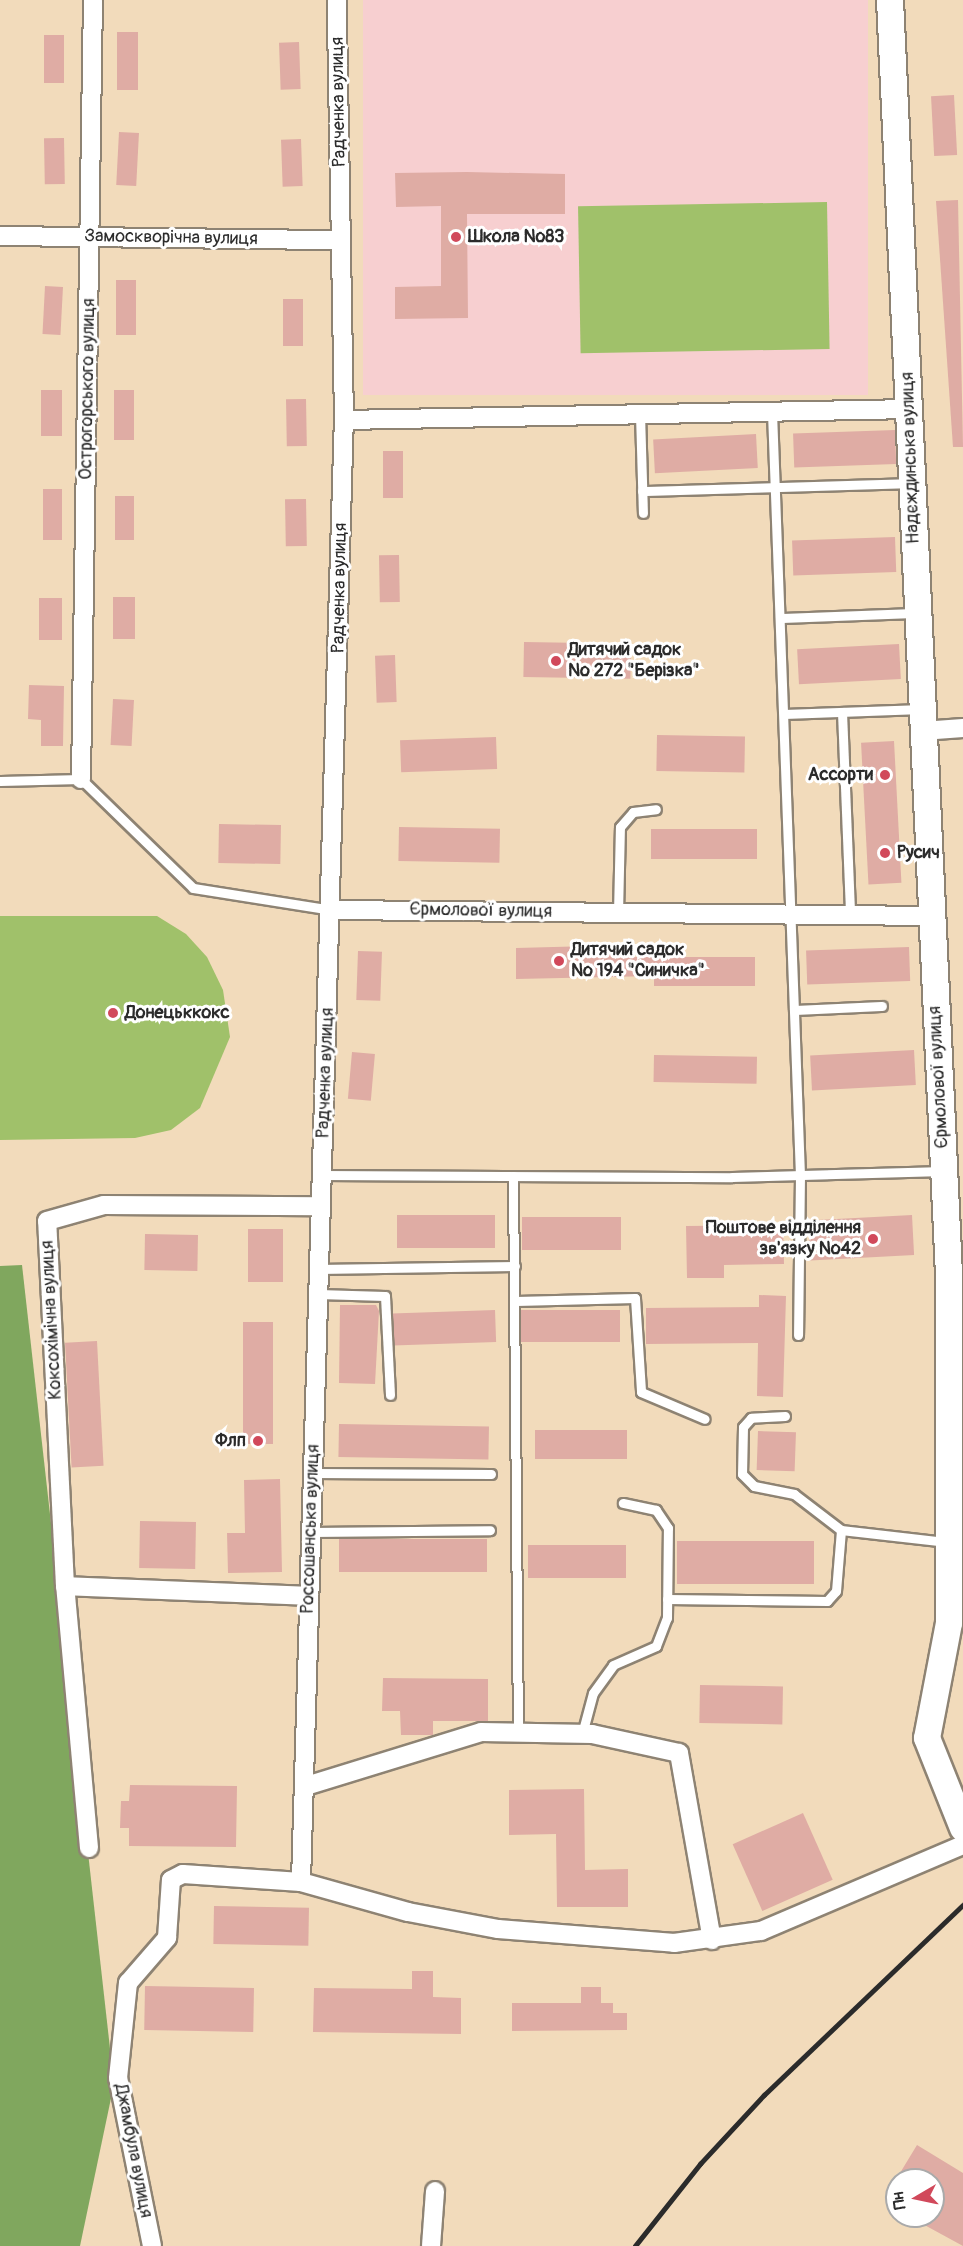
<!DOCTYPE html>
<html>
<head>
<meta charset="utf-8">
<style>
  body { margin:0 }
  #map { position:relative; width:963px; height:2246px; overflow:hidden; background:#f2dbbb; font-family:Pangolin,sans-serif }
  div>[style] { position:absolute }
  .built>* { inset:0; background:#f7cfd0; transform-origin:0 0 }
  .green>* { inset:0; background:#a0c16a; transform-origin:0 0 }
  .forest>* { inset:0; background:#80a75e }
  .building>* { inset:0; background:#dfaca4; transform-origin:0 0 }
  .roads { filter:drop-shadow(2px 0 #8e8373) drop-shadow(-2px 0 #8e8373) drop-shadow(0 2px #8e8373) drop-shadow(0 -2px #8e8373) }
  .lane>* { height:9px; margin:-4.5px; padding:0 4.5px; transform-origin:4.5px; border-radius:4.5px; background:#fff }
  .street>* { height:18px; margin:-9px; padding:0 9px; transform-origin:9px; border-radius:9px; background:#fff }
  .secondary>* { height:26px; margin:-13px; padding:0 13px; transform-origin:13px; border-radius:13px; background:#fff }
  .rail>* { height:4.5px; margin:-2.25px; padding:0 2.25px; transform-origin:2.25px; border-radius:2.25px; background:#2b2b2b }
  .dots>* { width:16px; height:16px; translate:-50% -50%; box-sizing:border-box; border:3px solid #fff; border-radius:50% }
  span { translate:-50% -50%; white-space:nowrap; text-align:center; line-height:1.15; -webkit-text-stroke:6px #fff; paint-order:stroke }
  .street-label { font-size:18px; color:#2b2b2b }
  .poi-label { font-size:18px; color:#2b2b2b; font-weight:700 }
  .left { translate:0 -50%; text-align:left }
  .right { translate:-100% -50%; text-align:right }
  .north { position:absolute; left:885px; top:2168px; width:60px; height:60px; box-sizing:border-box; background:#fff; border:2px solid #aaa; border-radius:50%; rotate:261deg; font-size:16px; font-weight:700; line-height:24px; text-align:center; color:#2b2b2b }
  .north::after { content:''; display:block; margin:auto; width:21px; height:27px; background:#d1495b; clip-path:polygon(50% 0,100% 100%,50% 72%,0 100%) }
</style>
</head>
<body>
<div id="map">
  <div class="built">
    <div style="left:363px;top:0;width:505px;height:395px"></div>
  </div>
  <div class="green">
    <div style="left:827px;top:202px;width:147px;height:249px;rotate:89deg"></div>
    <div style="clip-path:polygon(0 916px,157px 916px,186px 934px,207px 957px,223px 990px,230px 1037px,200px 1108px,171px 1130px,135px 1138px,0 1140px)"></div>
  </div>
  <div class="forest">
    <div style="clip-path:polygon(22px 1265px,114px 2084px,80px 2246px,0 2246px,0 1266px)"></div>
  </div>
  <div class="building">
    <div style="left:117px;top:32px;width:21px;height:58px"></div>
    <div style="left:44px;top:35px;width:20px;height:48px"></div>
    <div style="left:299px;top:42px;width:47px;height:20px;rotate:88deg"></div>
    <div style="left:954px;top:95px;width:60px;height:23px;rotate:87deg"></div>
    <div style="left:119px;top:132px;width:20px;height:53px;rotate:3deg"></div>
    <div style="left:64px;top:138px;width:46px;height:20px;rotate:89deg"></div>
    <div style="left:301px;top:139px;width:47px;height:20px;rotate:88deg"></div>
    <div style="clip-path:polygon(467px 172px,565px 174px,565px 214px,467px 214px,468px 318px,395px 319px,395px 287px,441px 286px,441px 206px,396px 207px,395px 173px)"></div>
    <div style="clip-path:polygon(958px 200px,963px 447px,953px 447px,936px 201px)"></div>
    <div style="left:116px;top:280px;width:20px;height:55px"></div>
    <div style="left:45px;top:286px;width:18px;height:48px;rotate:3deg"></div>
    <div style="left:283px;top:299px;width:20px;height:47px"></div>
    <div style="left:41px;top:390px;width:21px;height:46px"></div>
    <div style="left:114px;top:390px;width:20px;height:50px"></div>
    <div style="left:306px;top:399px;width:47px;height:20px;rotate:89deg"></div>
    <div style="left:895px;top:430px;width:34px;height:102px;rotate:88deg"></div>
    <div style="left:756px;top:434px;width:34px;height:103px;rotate:87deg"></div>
    <div style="left:383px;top:451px;width:20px;height:47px"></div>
    <div style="left:43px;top:489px;width:19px;height:51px"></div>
    <div style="left:115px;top:496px;width:19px;height:44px"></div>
    <div style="left:306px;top:499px;width:47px;height:21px;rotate:89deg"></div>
    <div style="left:895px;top:537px;width:35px;height:103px;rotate:88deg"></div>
    <div style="left:399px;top:555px;width:47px;height:20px;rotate:89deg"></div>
    <div style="left:113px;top:597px;width:22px;height:42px"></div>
    <div style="left:39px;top:598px;width:23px;height:42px"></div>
    <div style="left:524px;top:642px;width:107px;height:35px;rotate:1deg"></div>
    <div style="left:899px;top:644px;width:35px;height:102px;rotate:87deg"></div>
    <div style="left:395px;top:655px;width:47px;height:20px;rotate:88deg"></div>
    <div style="clip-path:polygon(29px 685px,64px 686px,63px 746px,41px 746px,41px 720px,28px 719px)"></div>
    <div style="left:113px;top:699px;width:21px;height:46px;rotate:3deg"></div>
    <div style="left:657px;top:735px;width:88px;height:36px;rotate:1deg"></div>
    <div style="left:496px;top:737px;width:32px;height:96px;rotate:88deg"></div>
    <div style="left:894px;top:741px;width:142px;height:33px;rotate:87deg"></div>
    <div style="left:219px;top:824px;width:62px;height:39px;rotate:1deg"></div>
    <div style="left:399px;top:827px;width:101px;height:34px;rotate:1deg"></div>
    <div style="left:757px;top:829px;width:30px;height:106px;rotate:90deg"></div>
    <div style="clip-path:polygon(629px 945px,629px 957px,755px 957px,755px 986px,654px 986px,654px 976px,516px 979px,516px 948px)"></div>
    <div style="left:909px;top:947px;width:34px;height:103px;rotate:88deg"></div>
    <div style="left:358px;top:951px;width:24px;height:49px;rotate:2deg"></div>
    <div style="left:914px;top:1050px;width:35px;height:104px;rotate:87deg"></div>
    <div style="left:352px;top:1052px;width:23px;height:47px;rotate:5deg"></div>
    <div style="left:654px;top:1055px;width:103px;height:27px;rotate:1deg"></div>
    <div style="left:495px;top:1215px;width:33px;height:98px;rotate:90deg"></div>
    <div style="left:912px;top:1215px;width:40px;height:104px;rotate:87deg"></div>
    <div style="left:621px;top:1217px;width:33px;height:99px;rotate:90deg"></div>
    <div style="clip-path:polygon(783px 1225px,784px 1264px,724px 1265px,724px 1278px,687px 1278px,686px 1226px)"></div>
    <div style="left:248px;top:1229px;width:35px;height:53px"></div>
    <div style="left:145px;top:1234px;width:53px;height:36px;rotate:1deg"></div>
    <div style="clip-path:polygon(759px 1295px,786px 1296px,783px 1397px,757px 1396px,758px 1343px,646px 1344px,646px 1308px,759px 1307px)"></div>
    <div style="clip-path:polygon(340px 1305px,376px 1305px,379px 1311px,375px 1384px,339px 1383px)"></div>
    <div style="left:495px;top:1310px;width:32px;height:103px;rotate:88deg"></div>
    <div style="left:620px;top:1310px;width:32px;height:99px;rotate:90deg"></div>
    <div style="left:243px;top:1322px;width:30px;height:122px"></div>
    <div style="left:97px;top:1341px;width:125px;height:32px;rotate:87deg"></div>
    <div style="left:339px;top:1424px;width:150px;height:33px;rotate:1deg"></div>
    <div style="left:535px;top:1430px;width:92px;height:29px"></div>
    <div style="left:758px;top:1431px;width:38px;height:39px;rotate:2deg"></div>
    <div style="clip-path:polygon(280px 1479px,282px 1572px,228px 1573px,227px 1533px,245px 1533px,244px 1480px)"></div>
    <div style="left:140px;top:1521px;width:56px;height:47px;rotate:1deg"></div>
    <div style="left:339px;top:1539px;width:148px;height:33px"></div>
    <div style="left:677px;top:1541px;width:137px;height:43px"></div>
    <div style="left:528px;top:1545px;width:98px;height:33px"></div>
    <div style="clip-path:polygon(383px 1678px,488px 1679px,488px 1721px,433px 1721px,433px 1735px,401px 1735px,400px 1711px,382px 1711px)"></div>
    <div style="left:700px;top:1685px;width:83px;height:38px;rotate:1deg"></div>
    <div style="clip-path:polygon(130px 1785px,237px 1786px,236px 1847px,129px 1846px,129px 1828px,120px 1828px,121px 1801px,129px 1801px)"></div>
    <div style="clip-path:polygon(584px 1789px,585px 1870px,628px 1869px,628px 1907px,557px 1907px,556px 1834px,509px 1835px,509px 1790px)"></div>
    <div style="left:803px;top:1813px;width:73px;height:77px;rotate:66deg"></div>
    <div style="left:214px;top:1906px;width:95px;height:38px;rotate:1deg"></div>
    <div style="clip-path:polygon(412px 1971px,433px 1971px,433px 1997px,461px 1998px,461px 2034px,313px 2032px,314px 1988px,412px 1989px)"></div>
    <div style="left:145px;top:1986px;width:109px;height:44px;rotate:1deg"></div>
    <div style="clip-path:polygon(581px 1987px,601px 1987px,601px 2003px,613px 2003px,613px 2013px,627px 2013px,627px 2030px,512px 2031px,512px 2003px,581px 2003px)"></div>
    <div style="clip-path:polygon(917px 2145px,963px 2173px,963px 2246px,908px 2216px,933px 2216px,933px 2180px,911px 2180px,900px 2173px)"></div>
  </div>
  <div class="roads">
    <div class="lane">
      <div style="left:772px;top:412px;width:764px;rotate:87.9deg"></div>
      <div style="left:800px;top:1175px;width:160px;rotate:90.7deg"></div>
      <div style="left:640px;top:414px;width:99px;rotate:88.3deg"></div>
      <div style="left:642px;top:491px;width:268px;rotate:-1.7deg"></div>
      <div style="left:780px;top:618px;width:136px;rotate:-2.1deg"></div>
      <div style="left:842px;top:712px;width:203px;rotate:87.7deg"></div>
      <div style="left:784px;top:714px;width:138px;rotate:-2.1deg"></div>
      <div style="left:0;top:781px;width:81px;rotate:-1.4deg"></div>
      <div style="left:81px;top:779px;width:156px;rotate:44.2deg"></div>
      <div style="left:193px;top:888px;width:141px;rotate:9deg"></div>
      <div style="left:618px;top:913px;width:86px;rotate:-88.7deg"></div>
      <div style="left:620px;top:827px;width:20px;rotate:-49deg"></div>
      <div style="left:633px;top:812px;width:23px;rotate:-7deg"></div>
      <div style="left:794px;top:1010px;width:88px;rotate:-2.6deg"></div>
      <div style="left:322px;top:1175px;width:410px;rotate:0.3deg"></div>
      <div style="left:732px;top:1177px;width:212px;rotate:-1.6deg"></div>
      <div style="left:513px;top:1176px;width:557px;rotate:89.49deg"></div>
      <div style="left:318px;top:1269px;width:197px;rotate:-0.9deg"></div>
      <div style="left:318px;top:1294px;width:67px;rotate:1.7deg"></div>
      <div style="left:385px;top:1296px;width:99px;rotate:87.1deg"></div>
      <div style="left:516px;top:1301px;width:119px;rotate:-1.4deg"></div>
      <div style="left:635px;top:1298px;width:94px;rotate:86.3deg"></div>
      <div style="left:641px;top:1392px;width:69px;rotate:22.9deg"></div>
      <div style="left:785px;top:1416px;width:34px;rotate:177deg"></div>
      <div style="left:751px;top:1418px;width:12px;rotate:132deg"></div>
      <div style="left:743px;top:1427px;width:47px;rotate:91.2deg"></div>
      <div style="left:742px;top:1474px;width:17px;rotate:45deg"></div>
      <div style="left:754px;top:1486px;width:41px;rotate:11.3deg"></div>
      <div style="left:794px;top:1494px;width:59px;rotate:37.5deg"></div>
      <div style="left:841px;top:1530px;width:107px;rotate:6.5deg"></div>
      <div style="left:313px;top:1473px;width:178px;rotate:0.3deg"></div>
      <div style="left:311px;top:1532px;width:179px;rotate:-0.6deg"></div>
      <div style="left:667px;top:1599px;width:160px;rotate:0.7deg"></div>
      <div style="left:827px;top:1601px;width:13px;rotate:-48deg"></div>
      <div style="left:836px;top:1591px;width:61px;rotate:-85.3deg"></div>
      <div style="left:582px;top:1734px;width:42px;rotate:-75deg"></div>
      <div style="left:593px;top:1693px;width:34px;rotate:-54deg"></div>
      <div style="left:613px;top:1665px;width:47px;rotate:-23.8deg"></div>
      <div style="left:656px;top:1646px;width:30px;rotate:-69deg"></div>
      <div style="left:667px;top:1618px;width:90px;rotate:-89.4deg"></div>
      <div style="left:668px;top:1528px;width:22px;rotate:-124deg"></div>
      <div style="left:656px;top:1510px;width:34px;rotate:-168deg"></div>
    </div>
    <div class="street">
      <div style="left:0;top:236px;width:341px;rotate:0.7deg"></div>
      <div style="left:344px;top:420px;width:566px;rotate:-1.11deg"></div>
      <div style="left:922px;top:731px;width:41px;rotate:-4.2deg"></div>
      <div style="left:81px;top:779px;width:779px;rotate:-89.12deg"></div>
      <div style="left:332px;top:910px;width:599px;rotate:0.57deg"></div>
      <div style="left:65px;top:1586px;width:244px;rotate:2.3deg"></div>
      <div style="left:306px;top:1786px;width:183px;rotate:-17.1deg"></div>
      <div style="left:481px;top:1732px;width:111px;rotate:1deg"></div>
      <div style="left:592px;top:1734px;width:89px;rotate:12.3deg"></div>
      <div style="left:679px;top:1753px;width:190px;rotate:80deg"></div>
      <div style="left:89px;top:1848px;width:263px;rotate:-95.2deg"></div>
      <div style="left:65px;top:1586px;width:365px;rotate:-92.8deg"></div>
      <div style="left:47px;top:1221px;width:59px;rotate:-15.7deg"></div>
      <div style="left:104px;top:1205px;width:216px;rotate:0.3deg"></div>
      <div style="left:301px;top:1882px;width:1463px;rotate:-88.32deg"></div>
      <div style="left:344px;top:420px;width:420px;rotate:-91deg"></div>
      <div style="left:152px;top:2246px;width:171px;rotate:-101.4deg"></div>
      <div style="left:118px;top:2078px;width:96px;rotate:-84deg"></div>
      <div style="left:128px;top:1983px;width:60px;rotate:-49.1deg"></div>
      <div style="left:167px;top:1938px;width:58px;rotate:-86.1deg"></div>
      <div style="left:171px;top:1880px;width:13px;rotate:-27deg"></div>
      <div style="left:183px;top:1874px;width:118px;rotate:3.9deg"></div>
      <div style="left:301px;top:1882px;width:111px;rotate:15.7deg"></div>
      <div style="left:408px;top:1912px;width:92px;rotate:10.7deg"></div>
      <div style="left:498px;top:1929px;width:177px;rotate:4.5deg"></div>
      <div style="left:674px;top:1943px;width:88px;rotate:-7.9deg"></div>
      <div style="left:761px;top:1931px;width:220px;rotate:-23.1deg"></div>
      <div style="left:431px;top:2246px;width:55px;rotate:-85.8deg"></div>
    </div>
    <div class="secondary">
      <div style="left:890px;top:0;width:1276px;rotate:87.35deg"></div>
      <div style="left:949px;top:1275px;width:348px;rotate:90deg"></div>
      <div style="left:949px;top:1623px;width:117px;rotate:100.8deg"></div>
      <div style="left:927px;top:1738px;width:97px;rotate:68.2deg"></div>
    </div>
  </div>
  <div class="rail">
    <div style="left:635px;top:2246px;width:105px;rotate:-51.6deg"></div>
    <div style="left:700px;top:2164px;width:94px;rotate:-47.2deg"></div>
    <div style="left:764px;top:2095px;width:275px;rotate:-43.7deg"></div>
  </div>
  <div class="dots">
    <div style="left:456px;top:237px;background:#d1495b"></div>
    <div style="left:556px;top:661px;background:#d1495b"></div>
    <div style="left:885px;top:775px;background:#d1495b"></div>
    <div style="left:885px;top:853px;background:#d1495b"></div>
    <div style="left:559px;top:961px;background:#d1495b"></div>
    <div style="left:113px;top:1013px;background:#d1495b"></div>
    <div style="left:873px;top:1239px;background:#d1495b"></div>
    <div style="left:258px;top:1441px;background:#d1495b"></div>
  </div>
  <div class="street-label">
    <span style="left:339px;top:102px;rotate:-91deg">Радченка вулиця</span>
    <span style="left:171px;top:238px;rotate:1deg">Замоскворічна вулиця</span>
    <span style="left:88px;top:389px;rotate:-89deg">Острогорського вулиця</span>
    <span style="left:911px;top:458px;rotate:-92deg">Надєждинська вулиця</span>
    <span style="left:340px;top:588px;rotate:-89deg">Радченка вулиця</span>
    <span style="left:481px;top:911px;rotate:1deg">Єрмолової вулиця</span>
    <span style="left:326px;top:1073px;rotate:-88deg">Радченка вулиця</span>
    <span style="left:939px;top:1077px;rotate:-93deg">Єрмолової вулиця</span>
    <span style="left:52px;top:1320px;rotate:-93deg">Коксохімічна вулиця</span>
    <span style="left:311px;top:1529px;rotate:-88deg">Россошанська вулиця</span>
    <span style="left:133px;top:2151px;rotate:79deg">Джамбула вулиця</span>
  </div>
  <div class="poi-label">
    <span class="left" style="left:468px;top:237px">Школа №83</span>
    <span class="left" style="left:568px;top:661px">Дитячий садок<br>№ 272 "Берізка"</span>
    <span class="right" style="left:873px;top:775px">Ассорти</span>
    <span class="left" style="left:897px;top:853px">Русич</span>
    <span class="left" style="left:571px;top:961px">Дитячий садок<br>№ 194 "Синичка"</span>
    <span class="left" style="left:125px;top:1013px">Донецьккокс</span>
    <span class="right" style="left:861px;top:1239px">Поштове відділення<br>зв'язку №42</span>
    <span class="right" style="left:246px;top:1441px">Флп</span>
  </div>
  <div class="north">Пн</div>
</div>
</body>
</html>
